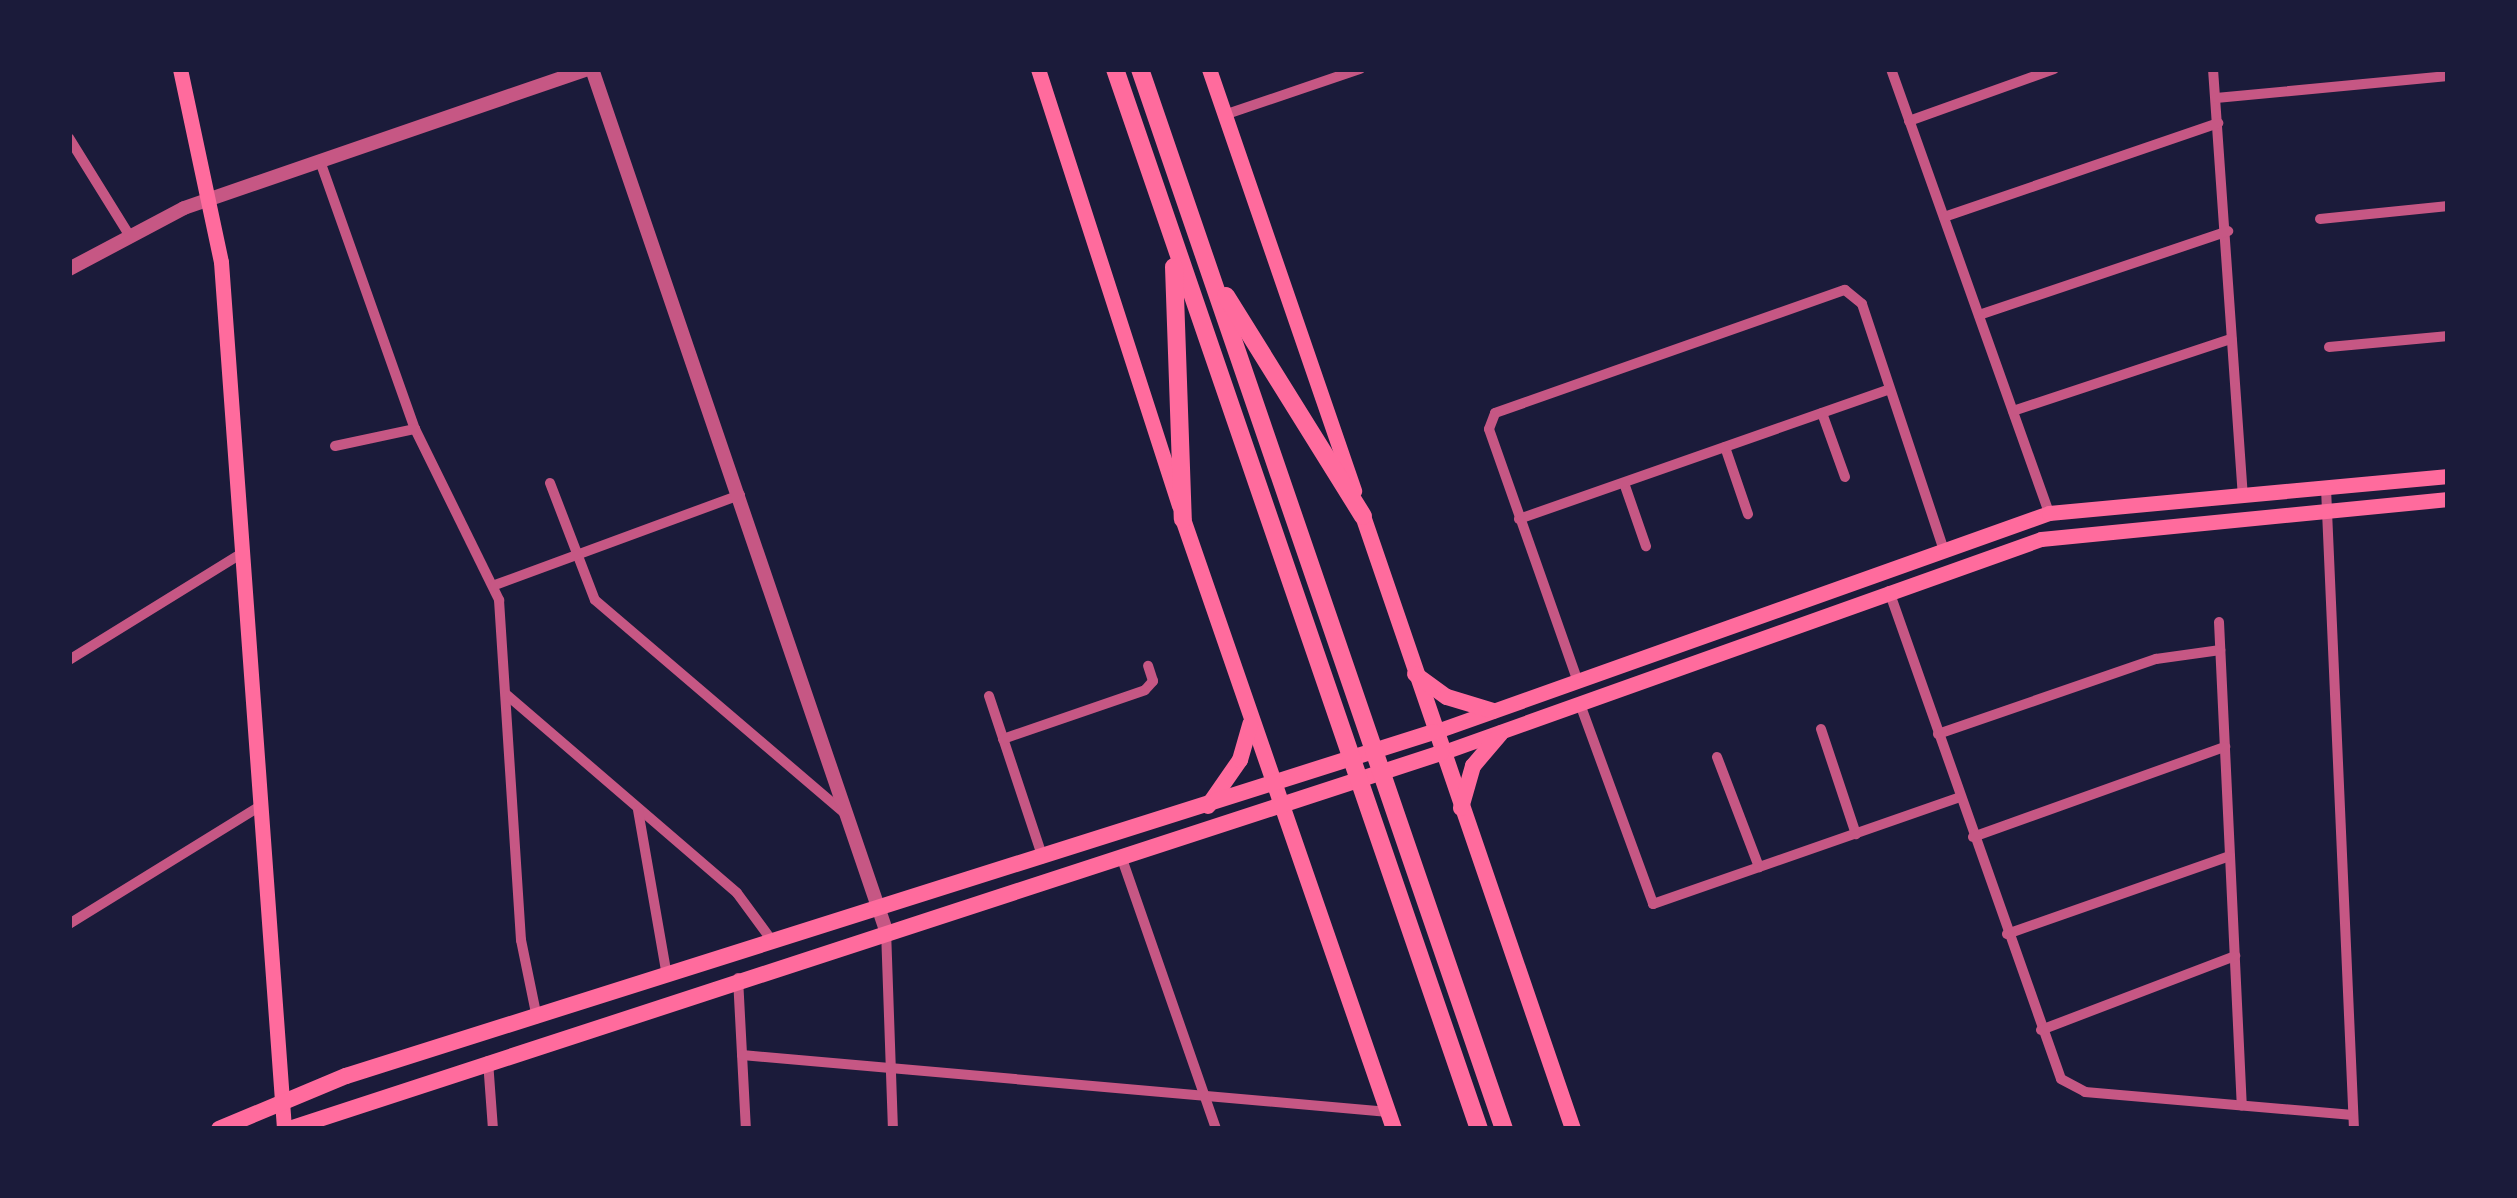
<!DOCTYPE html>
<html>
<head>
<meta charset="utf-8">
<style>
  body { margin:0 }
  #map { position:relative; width:2517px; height:1198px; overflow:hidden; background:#1b1b3a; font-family:Karla,sans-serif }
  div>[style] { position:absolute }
  .minor>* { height:10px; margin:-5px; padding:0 5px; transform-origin:5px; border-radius:5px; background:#c65784 }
  .tertiary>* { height:14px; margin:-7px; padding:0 7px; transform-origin:7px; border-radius:7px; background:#c65784 }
  .secondary>* { height:15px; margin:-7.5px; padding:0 7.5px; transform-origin:7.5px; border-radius:7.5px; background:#ff6b9d }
  .primary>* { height:16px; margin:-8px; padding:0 8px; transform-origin:8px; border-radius:8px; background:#ff6b9d }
  .motorway>* { height:18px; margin:-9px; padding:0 9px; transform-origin:9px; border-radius:9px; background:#ff6b9d }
  span { translate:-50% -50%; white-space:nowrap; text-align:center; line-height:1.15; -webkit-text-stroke:9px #1b1b3a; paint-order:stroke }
  .frame { position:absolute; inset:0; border:72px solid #1b1b3a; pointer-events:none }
</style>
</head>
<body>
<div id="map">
  <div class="minor">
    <div style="left:1891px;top:69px;width:471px;rotate:70.4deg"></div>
    <div style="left:2213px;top:69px;width:425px;rotate:86deg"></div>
    <div style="left:2216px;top:98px;width:233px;rotate:-5.4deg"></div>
    <div style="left:1224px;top:115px;width:144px;rotate:-18.7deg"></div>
    <div style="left:1909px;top:121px;width:154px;rotate:-19.7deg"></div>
    <div style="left:69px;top:138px;width:112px;rotate:58.2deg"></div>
    <div style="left:320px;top:161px;width:284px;rotate:70.5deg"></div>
    <div style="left:415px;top:429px;width:191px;rotate:63.8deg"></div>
    <div style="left:499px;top:600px;width:341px;rotate:86.3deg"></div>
    <div style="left:521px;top:940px;width:80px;rotate:78.4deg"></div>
    <div style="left:1944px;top:217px;width:290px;rotate:-18.9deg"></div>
    <div style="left:2320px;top:219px;width:129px;rotate:-5.8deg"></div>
    <div style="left:1979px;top:315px;width:263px;rotate:-18.6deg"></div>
    <div style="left:2329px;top:347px;width:120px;rotate:-5.3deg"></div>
    <div style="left:2013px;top:411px;width:230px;rotate:-18.3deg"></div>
    <div style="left:1822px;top:413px;width:68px;rotate:70.2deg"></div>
    <div style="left:335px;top:446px;width:82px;rotate:-12deg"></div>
    <div style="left:1725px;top:447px;width:71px;rotate:71.1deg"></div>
    <div style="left:550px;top:483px;width:125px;rotate:69deg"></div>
    <div style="left:595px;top:600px;width:331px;rotate:40.5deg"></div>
    <div style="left:1624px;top:483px;width:67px;rotate:70.8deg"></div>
    <div style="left:2326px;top:488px;width:642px;rotate:87.5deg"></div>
    <div style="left:1519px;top:519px;width:391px;rotate:-19.3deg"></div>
    <div style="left:495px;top:585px;width:261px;rotate:-20.2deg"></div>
    <div style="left:1889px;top:591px;width:517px;rotate:70.58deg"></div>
    <div style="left:2061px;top:1079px;width:27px;rotate:28deg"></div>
    <div style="left:2085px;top:1092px;width:269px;rotate:4.9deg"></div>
    <div style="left:2219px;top:622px;width:484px;rotate:87.3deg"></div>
    <div style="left:69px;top:660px;width:206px;rotate:-31.7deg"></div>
    <div style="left:1577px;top:679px;width:265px;rotate:-109.4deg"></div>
    <div style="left:1489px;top:429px;width:17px;rotate:-69deg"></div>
    <div style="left:1495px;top:413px;width:371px;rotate:-19.4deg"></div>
    <div style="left:1845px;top:290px;width:22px;rotate:39deg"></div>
    <div style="left:1862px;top:304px;width:256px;rotate:71.6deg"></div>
    <div style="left:507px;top:695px;width:303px;rotate:40.7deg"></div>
    <div style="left:737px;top:893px;width:61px;rotate:53.7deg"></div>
    <div style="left:989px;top:696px;width:171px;rotate:71.6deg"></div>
    <div style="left:1580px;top:704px;width:213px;rotate:69.9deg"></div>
    <div style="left:1653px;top:904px;width:325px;rotate:-19.2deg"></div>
    <div style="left:1821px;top:729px;width:111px;rotate:71.6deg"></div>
    <div style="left:1938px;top:734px;width:231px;rotate:-19deg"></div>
    <div style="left:2156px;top:659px;width:65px;rotate:-8deg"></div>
    <div style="left:1003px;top:739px;width:150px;rotate:-19deg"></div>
    <div style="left:1145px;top:690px;width:12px;rotate:-48deg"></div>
    <div style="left:1153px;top:681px;width:16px;rotate:-108deg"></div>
    <div style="left:1717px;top:757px;width:118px;rotate:69.1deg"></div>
    <div style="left:638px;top:810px;width:169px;rotate:80.1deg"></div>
    <div style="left:1973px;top:837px;width:268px;rotate:-19.7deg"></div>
    <div style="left:1121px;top:856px;width:289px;rotate:70.8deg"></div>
    <div style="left:69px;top:924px;width:228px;rotate:-31.7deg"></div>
    <div style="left:886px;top:930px;width:199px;rotate:88deg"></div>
    <div style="left:2007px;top:934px;width:236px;rotate:-19.3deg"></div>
    <div style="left:738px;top:978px;width:151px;rotate:87deg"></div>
    <div style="left:2041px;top:1030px;width:208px;rotate:-20.9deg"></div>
    <div style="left:742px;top:1055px;width:649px;rotate:5.04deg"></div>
    <div style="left:488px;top:1061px;width:68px;rotate:85.8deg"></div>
  </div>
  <div class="tertiary">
    <div style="left:592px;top:69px;width:910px;rotate:71.15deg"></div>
    <div style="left:69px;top:269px;width:130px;rotate:-27.9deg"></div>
    <div style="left:184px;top:208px;width:426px;rotate:-19deg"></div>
  </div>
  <div class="secondary">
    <div style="left:180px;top:69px;width:197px;rotate:78deg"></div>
    <div style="left:221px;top:262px;width:869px;rotate:85.84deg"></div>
    <div style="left:1038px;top:69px;width:459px;rotate:72.1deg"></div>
    <div style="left:1209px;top:69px;width:446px;rotate:71deg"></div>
    <div style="left:1434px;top:732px;width:653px;rotate:-19.6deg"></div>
    <div style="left:2049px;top:513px;width:401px;rotate:-5.3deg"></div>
    <div style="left:1441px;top:753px;width:637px;rotate:-19.63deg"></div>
    <div style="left:2041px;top:539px;width:409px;rotate:-5.6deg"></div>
  </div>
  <div class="primary">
    <div style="left:1363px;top:516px;width:648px;rotate:71.09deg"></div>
    <div style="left:1183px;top:519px;width:645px;rotate:70.92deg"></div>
    <div style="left:1415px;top:674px;width:39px;rotate:36deg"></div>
    <div style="left:1447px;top:697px;width:48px;rotate:16.9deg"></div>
    <div style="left:1208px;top:806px;width:56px;rotate:-55.2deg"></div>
    <div style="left:1240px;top:760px;width:37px;rotate:-74deg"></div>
    <div style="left:1461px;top:808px;width:44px;rotate:-74.1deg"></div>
    <div style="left:1473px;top:766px;width:43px;rotate:-49.7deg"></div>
    <div style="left:219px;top:1129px;width:138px;rotate:-22.7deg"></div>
    <div style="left:346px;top:1076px;width:1141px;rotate:-17.55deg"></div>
    <div style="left:289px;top:1129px;width:1212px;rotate:-18.08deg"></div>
  </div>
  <div class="motorway">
    <div style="left:1115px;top:69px;width:1121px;rotate:71.05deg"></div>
    <div style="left:1140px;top:69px;width:1121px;rotate:71.05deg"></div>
    <div style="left:1174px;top:267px;width:252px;rotate:88deg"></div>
    <div style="left:1226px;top:296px;width:259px;rotate:58.1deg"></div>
  </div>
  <div class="frame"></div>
</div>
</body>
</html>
